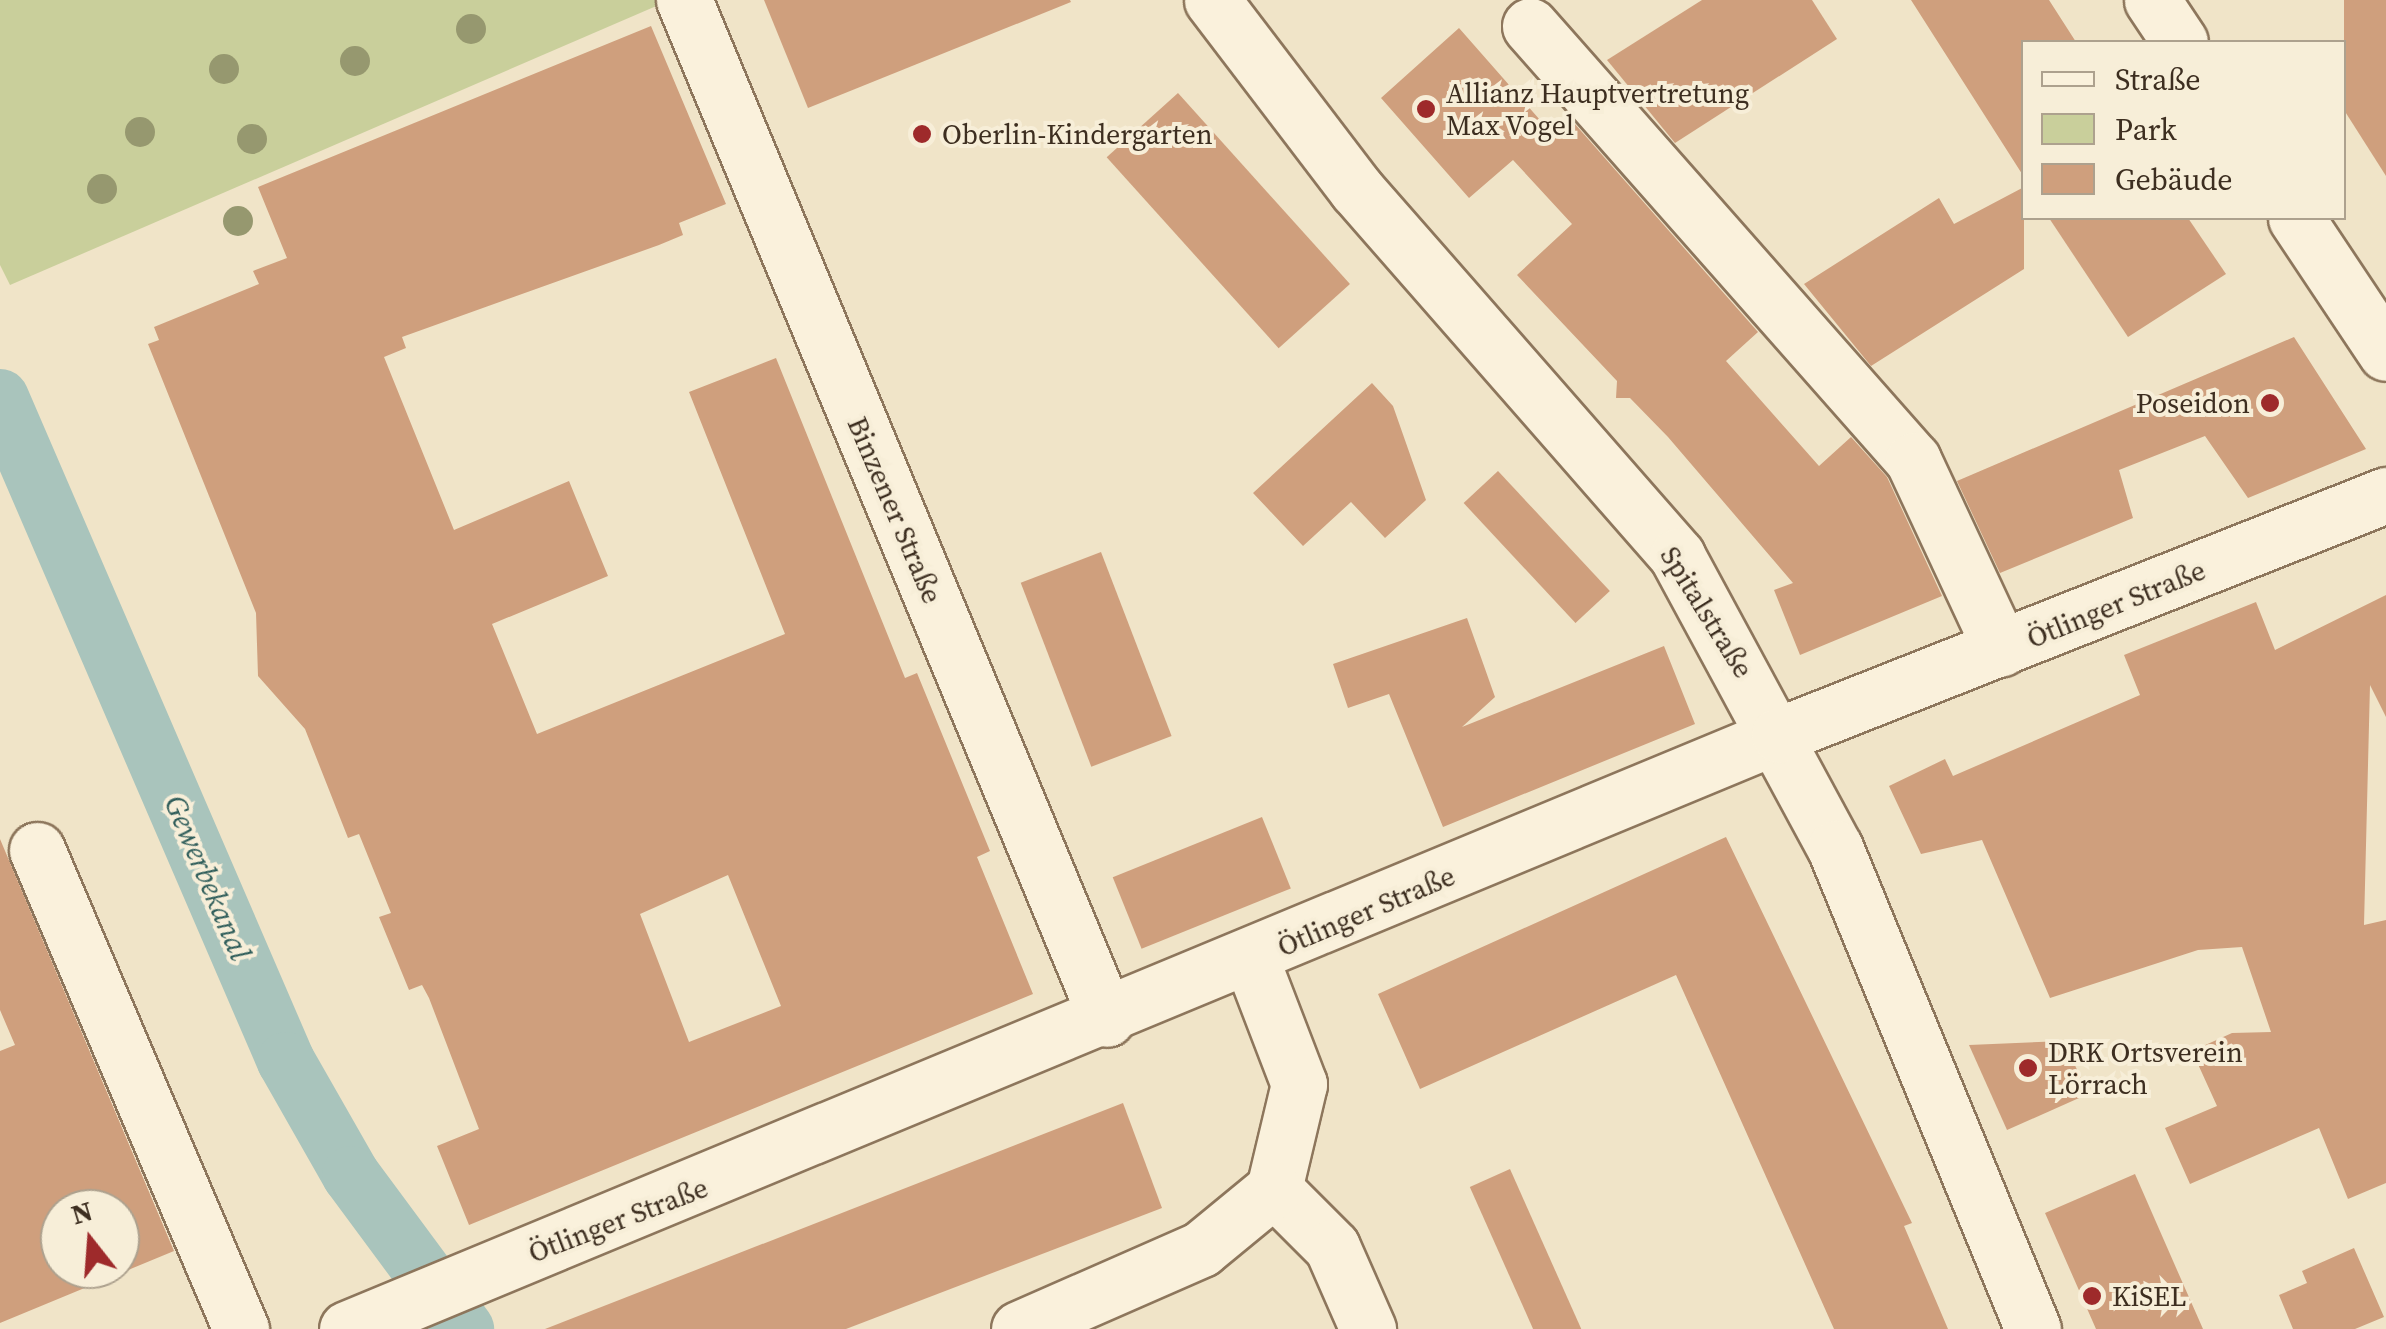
<!DOCTYPE html>
<html>
<head>
<meta charset="utf-8">
<style>
  body { margin:0 }
  #map { position:relative; width:2386px; height:1329px; overflow:hidden; background:#f0e4c8; font-family:"Source Serif 4",serif }
  div>[style] { position:absolute }
  .green>* { inset:0; background:#c9cf9b }
  .canal>* { height:58px; margin:-29px; padding:0 29px; transform-origin:29px; border-radius:29px; background:#a9c4bc }
  .building>* { inset:0; background:#cf9f7d; transform-origin:0 0 }
  .roads { filter:drop-shadow(2px 0 #8d765c) drop-shadow(-2px 0 #8d765c) drop-shadow(0 2px #8d765c) drop-shadow(0 -2px #8d765c) }
  .minor>* { height:55px; margin:-27.5px; padding:0 27.5px; transform-origin:27.5px; border-radius:27.5px; background:#faf1dc }
  .trees>* { width:30px; height:30px; margin:-15px; border-radius:50%; background:#96986f }
  .dots>* { width:28px; height:28px; translate:-50% -50%; box-sizing:border-box; border:5px solid #f7eed8; border-radius:50% }
  span { translate:-50% -50%; white-space:nowrap; text-align:center; line-height:1.15; -webkit-text-stroke:8px #f7eed8; paint-order:stroke }
  .poi-label { font-size:28px; color:#3d2e20 }
  .left { translate:0 -50%; text-align:left }
  .right { translate:-100% -50%; text-align:right }
  .street-label { font-size:28px; color:#3d2e20 }
  .water-label { font-size:30px; color:#2f5d5a; font-style:italic }
  .legend { position:absolute; left:2021px; top:40px; width:325px; height:180px; box-sizing:border-box; background:#f7eed8; border:2px solid #ada18e; margin:0; padding:12px 18px; list-style:none; font-size:30px; color:#3d2e20 }
  .legend li { display:flex; align-items:center; gap:20px; height:50px }
  .legend b { width:50px; border:2px solid #ada18e }
  .north { position:absolute; left:40px; top:1189px; width:100px; height:100px; box-sizing:border-box; background:#f7eed8; border:2px solid #ada18e; border-radius:50%; rotate:343deg; font-size:28px; font-weight:700; line-height:40px; text-align:center; color:#3d2e20 }
  .north::after { content:''; display:block; margin:auto; width:35px; height:45px; background:#9e2a2b; clip-path:polygon(50% 0,100% 100%,50% 72%,0 100%) }
</style>
</head>
<body>
<div id="map">
  <div class="green">
    <div style="clip-path:polygon(0 0,660px 0,661px 4px,10px 285px,0 265px)"></div>
  </div>
  <div class="canal">
    <div style="left:0;top:398px;width:722px;rotate:66.67deg"></div>
    <div style="left:286px;top:1061px;width:131px;rotate:60.3deg"></div>
    <div style="left:351px;top:1175px;width:192px;rotate:53.5deg"></div>
  </div>
  <div class="building">
    <div style="clip-path:polygon(764px 0,1070px 0,1071px 2px,808px 108px)"></div>
    <div style="clip-path:polygon(1702px 0,1812px 0,1837px 39px,1675px 143px,1607px 60px)"></div>
    <div style="clip-path:polygon(1911px 0,2049px 0,2076px 42px,2024px 42px,2024px 177px)"></div>
    <div style="clip-path:polygon(2344px 0,2386px 0,2386px 176px,2344px 110px)"></div>
    <div style="clip-path:polygon(evenodd,651px 26px,726px 204px,679px 223px,683px 235px,659px 245px,402px 337px,406px 348px,384px 357px,454px 530px,569px 481px,608px 576px,492px 624px,537px 734px,785px 634px,689px 392px,776px 358px,905px 678px,917px 673px,990px 851px,977px 857px,1033px 994px,469px 1225px,437px 1146px,479px 1129px,429px 998px,422px 985px,409px 990px,379px 917px,391px 913px,359px 834px,348px 838px,305px 729px,258px 676px,256px 613px,148px 344px,159px 340px,154px 327px,259px 284px,253px 271px,287px 258px,258px 187px,651px 26px,728px 875px,781px 1006px,689px 1042px,640px 914px,728px 875px)"></div>
    <div style="clip-path:polygon(1459px 28px,1547px 128px,1559px 134px,1574px 123px,1758px 332px,1726px 361px,1819px 466px,1851px 437px,1887px 477px,1942px 596px,1800px 655px,1774px 590px,1793px 583px,1668px 437px,1630px 398px,1616px 398px,1617px 381px,1517px 275px,1572px 224px,1513px 160px,1469px 198px,1381px 98px)"></div>
    <div style="left:1178px;top:93px;width:257px;height:96px;rotate:48deg"></div>
    <div style="clip-path:polygon(2024px 187px,2024px 269px,1871px 366px,1804px 284px,1939px 198px,1954px 224px)"></div>
    <div style="clip-path:polygon(2049px 218px,2188px 218px,2226px 274px,2128px 337px)"></div>
    <div style="clip-path:polygon(2294px 337px,2366px 449px,2248px 498px,2205px 436px,2119px 470px,2133px 518px,2000px 573px,1957px 481px)"></div>
    <div style="clip-path:polygon(1372px 383px,1393px 406px,1426px 500px,1385px 538px,1351px 502px,1303px 546px,1253px 493px)"></div>
    <div style="left:1498px;top:471px;width:164px;height:47px;rotate:47deg"></div>
    <div style="left:1101px;top:552px;width:197px;height:86px;rotate:69deg"></div>
    <div style="clip-path:polygon(2386px 595px,2386px 717px,2370px 685px,2364px 925px,2386px 920px,2386px 1183px,2348px 1199px,2319px 1128px,2190px 1184px,2165px 1128px,2217px 1106px,2192px 1051px,2232px 1033px,2271px 1032px,2242px 947px,2198px 950px,2050px 998px,1982px 840px,1921px 854px,1889px 786px,1945px 759px,1953px 776px,2140px 695px,2124px 655px,2256px 602px,2275px 650px)"></div>
    <div style="clip-path:polygon(1467px 618px,1495px 697px,1462px 727px,1664px 646px,1695px 724px,1443px 827px,1389px 694px,1348px 708px,1333px 664px)"></div>
    <div style="left:1262px;top:817px;width:77px;height:161px;rotate:68deg"></div>
    <div style="clip-path:polygon(1726px 837px,1912px 1223px,1904px 1226px,1948px 1329px,1834px 1329px,1676px 975px,1420px 1089px,1378px 994px)"></div>
    <div style="clip-path:polygon(evenodd,0 839px,174px 1251px,0 1323px,0 1051px,15px 1045px,0 1010px,0 839px,60px 1209px,120px 1209px,120px 1269px,60px 1269px,60px 1209px)"></div>
    <div style="clip-path:polygon(2064px 1041px,2088px 1094px,2007px 1130px,1969px 1045px)"></div>
    <div style="clip-path:polygon(1123px 1103px,1162px 1208px,846px 1329px,545px 1329px)"></div>
    <div style="left:1510px;top:1169px;width:175px;height:44px;rotate:66deg"></div>
    <div style="clip-path:polygon(2135px 1174px,2177px 1270px,2203px 1329px,2096px 1329px,2045px 1213px)"></div>
    <div style="clip-path:polygon(2354px 1248px,2384px 1317px,2355px 1329px,2293px 1329px,2279px 1295px,2307px 1283px,2302px 1271px)"></div>
  </div>
  <div class="roads">
    <div class="minor">
      <div style="left:684px;top:0;width:1103px;rotate:67.46deg"></div>
      <div style="left:1212px;top:0;width:238px;rotate:52.7deg"></div>
      <div style="left:1356px;top:189px;width:488px;rotate:48.8deg"></div>
      <div style="left:1677px;top:556px;width:332px;rotate:61.6deg"></div>
      <div style="left:1835px;top:848px;width:520px;rotate:67.63deg"></div>
      <div style="left:2152px;top:0;width:50px;rotate:56.3deg"></div>
      <div style="left:1530px;top:26px;width:579px;rotate:48.57deg"></div>
      <div style="left:1913px;top:460px;width:208px;rotate:65deg"></div>
      <div style="left:2296px;top:218px;width:162px;rotate:56.3deg"></div>
      <div style="left:37px;top:850px;width:521px;rotate:66.93deg"></div>
      <div style="left:1251px;top:959px;width:134px;rotate:69deg"></div>
      <div style="left:1299px;top:1084px;width:108px;rotate:103.4deg"></div>
      <div style="left:1274px;top:1189px;width:82px;rotate:45deg"></div>
      <div style="left:1332px;top:1247px;width:90px;rotate:66.3deg"></div>
      <div style="left:347px;top:1329px;width:1550px;rotate:-22.53deg"></div>
      <div style="left:1779px;top:735px;width:653px;rotate:-21.57deg"></div>
      <div style="left:1019px;top:1329px;width:199px;rotate:-23.7deg"></div>
      <div style="left:1201px;top:1249px;width:94px;rotate:-39.4deg"></div>
    </div>
  </div>
  <div class="trees">
    <div style="left:471px;top:29px"></div>
    <div style="left:355px;top:61px"></div>
    <div style="left:224px;top:69px"></div>
    <div style="left:140px;top:132px"></div>
    <div style="left:252px;top:139px"></div>
    <div style="left:102px;top:189px"></div>
    <div style="left:238px;top:221px"></div>
  </div>
  <div class="dots">
    <div style="left:1426px;top:109px;background:#9e2a2b"></div>
    <div style="left:922px;top:134px;background:#9e2a2b"></div>
    <div style="left:2270px;top:403px;background:#9e2a2b"></div>
    <div style="left:2028px;top:1068px;background:#9e2a2b"></div>
    <div style="left:2092px;top:1296px;background:#9e2a2b"></div>
  </div>
  <div class="poi-label">
    <span class="left" style="left:1446px;top:109px">Allianz Hauptvertretung<br>Max Vogel</span>
    <span class="left" style="left:942px;top:134px">Oberlin-Kindergarten</span>
    <span class="right" style="left:2250px;top:403px">Poseidon</span>
    <span class="left" style="left:2048px;top:1068px">DRK Ortsverein<br>Lörrach</span>
    <span class="left" style="left:2112px;top:1296px">KiSEL</span>
  </div>
  <div class="street-label">
    <span style="left:895px;top:510px;rotate:67deg">Binzener Straße</span>
    <span style="left:2116px;top:604px;rotate:-22deg">Ötlinger Straße</span>
    <span style="left:1707px;top:612px;rotate:58deg">Spitalstraße</span>
    <span style="left:1366px;top:911px;rotate:-23deg">Ötlinger Straße</span>
    <span style="left:618px;top:1220px;rotate:-21deg">Ötlinger Straße</span>
  </div>
  <div class="water-label">
    <span style="left:207px;top:878px;rotate:67deg">Gewerbekanal</span>
  </div>
  <ul class="legend">
  <li><b style="height:12px;background:#faf1dc"></b>Straße</li>
  <li><b style="height:28px;background:#c9cf9b"></b>Park</li>
  <li><b style="height:28px;background:#cf9f7d"></b>Gebäude</li>
  </ul>
  <div class="north">N</div>
</div>
</body>
</html>
